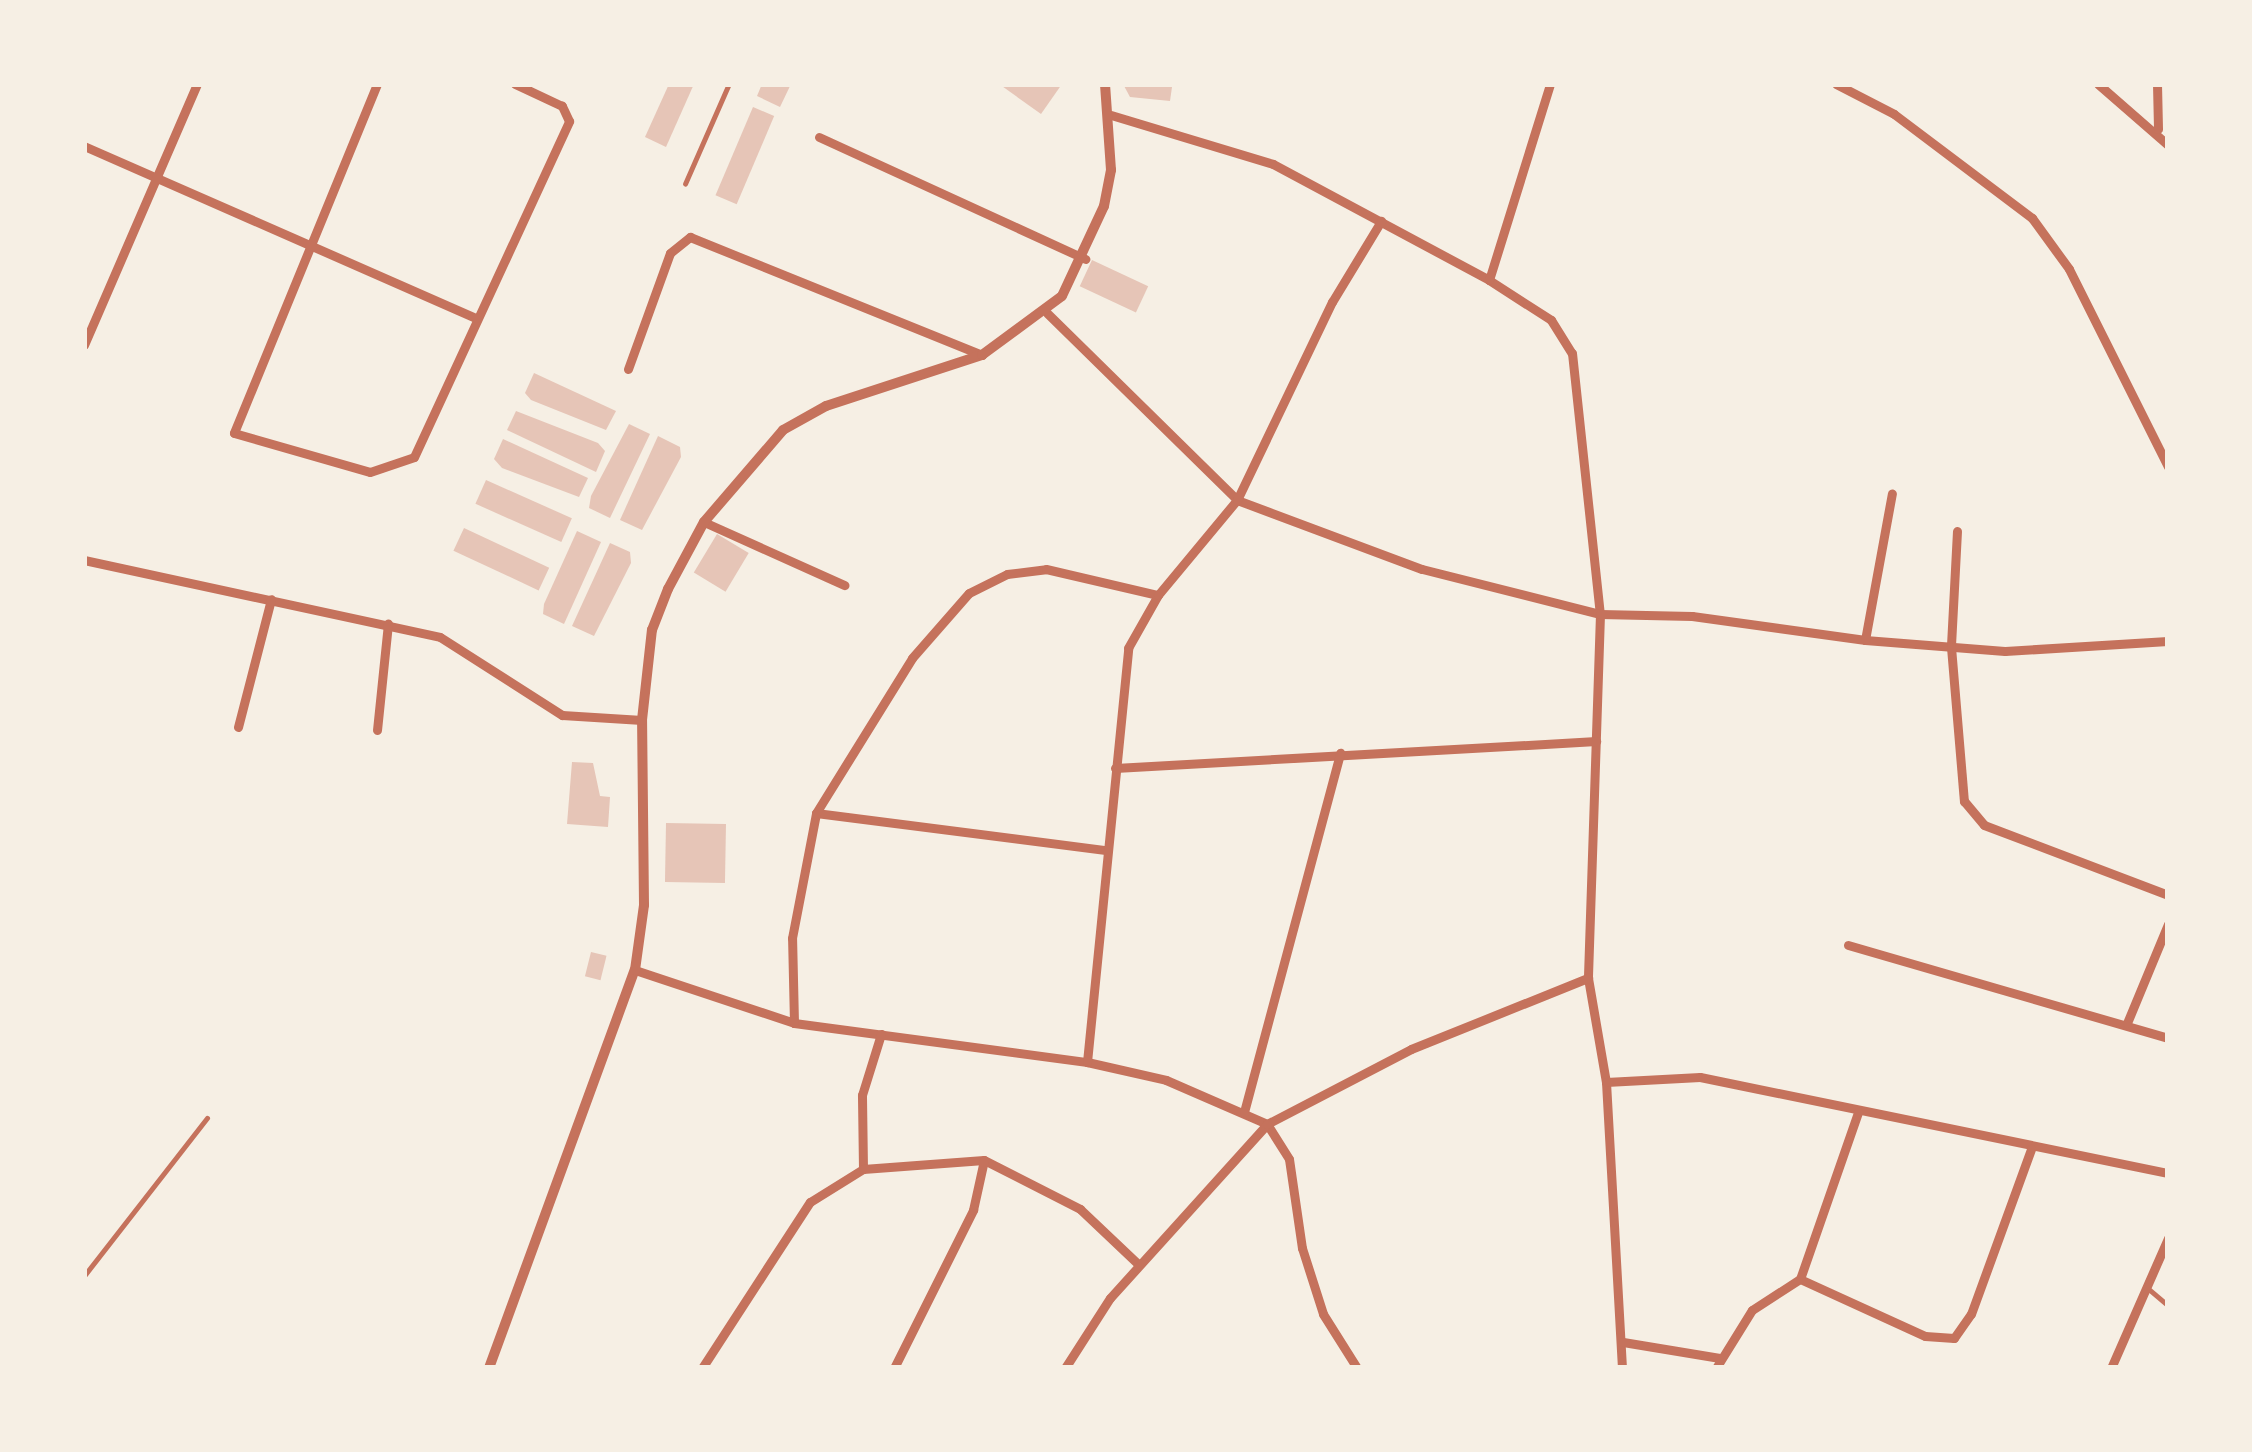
<!DOCTYPE html>
<html>
<head>
<meta charset="utf-8">
<style>
  body { margin:0 }
  #map { position:relative; width:2252px; height:1452px; overflow:hidden; background:#f6efe4; font-family:Literata,serif }
  div>[style] { position:absolute }
  .building>* { inset:0; background:#e6c5b7; transform-origin:0 0 }
  .service>* { height:4.5px; margin:-2.25px; padding:0 2.25px; transform-origin:2.25px; border-radius:2.25px; background:#c5725c }
  .minor>* { height:9px; margin:-4.5px; padding:0 4.5px; transform-origin:4.5px; border-radius:4.5px; background:#c5725c }
  .tertiary>* { height:10px; margin:-5px; padding:0 5px; transform-origin:5px; border-radius:5px; background:#c5725c }
  span { translate:-50% -50%; white-space:nowrap; text-align:center; line-height:1.15; -webkit-text-stroke:10px #f6efe4; paint-order:stroke }
  .frame { position:absolute; inset:0; border:87px solid #f6efe4; pointer-events:none }
</style>
</head>
<body>
<div id="map">
  <div class="building">
    <div style="clip-path:polygon(669px 84px,694px 84px,666px 147px,645px 137px)"></div>
    <div style="clip-path:polygon(762px 84px,791px 84px,780px 107px,757px 96px)"></div>
    <div style="clip-path:polygon(999px 84px,1062px 84px,1041px 114px)"></div>
    <div style="clip-path:polygon(1123px 84px,1172px 87px,1170px 101px,1130px 97px)"></div>
    <div style="left:753px;top:107px;width:23px;height:96px;rotate:23deg"></div>
    <div style="left:1092px;top:260px;width:62px;height:29px;rotate:25deg"></div>
    <div style="clip-path:polygon(534px 373px,616px 411px,606px 430px,531px 400px,525px 393px)"></div>
    <div style="clip-path:polygon(516px 411px,598px 443px,605px 451px,596px 472px,507px 430px)"></div>
    <div style="clip-path:polygon(629px 424px,650px 434px,610px 518px,589px 508px,591px 496px)"></div>
    <div style="clip-path:polygon(658px 436px,680px 447px,681px 457px,642px 530px,620px 520px)"></div>
    <div style="clip-path:polygon(503px 439px,588px 478px,579px 497px,502px 468px,494px 459px)"></div>
    <div style="left:486px;top:480px;width:94px;height:26px;rotate:24deg"></div>
    <div style="left:464px;top:528px;width:94px;height:25px;rotate:25deg"></div>
    <div style="clip-path:polygon(577px 531px,601px 542px,564px 624px,543px 614px,544px 604px)"></div>
    <div style="left:717px;top:534px;width:37px;height:45px;rotate:31deg"></div>
    <div style="clip-path:polygon(610px 543px,630px 552px,631px 563px,594px 636px,572px 626px)"></div>
    <div style="clip-path:polygon(572px 762px,593px 763px,600px 796px,610px 797px,608px 827px,567px 824px)"></div>
    <div style="left:666px;top:823px;width:60px;height:59px;rotate:1deg"></div>
    <div style="left:591px;top:952px;width:16px;height:25px;rotate:14deg"></div>
  </div>
  <div class="service">
    <div style="left:685px;top:184px;width:109px;rotate:-66.3deg"></div>
    <div style="left:84px;top:1276px;width:200px;rotate:-52.1deg"></div>
    <div style="left:2150px;top:1290px;width:23px;rotate:40deg"></div>
  </div>
  <div class="minor">
    <div style="left:377px;top:84px;width:377px;rotate:112.3deg"></div>
    <div style="left:234px;top:433px;width:141px;rotate:16deg"></div>
    <div style="left:370px;top:472px;width:46px;rotate:-18.8deg"></div>
    <div style="left:414px;top:457px;width:370px;rotate:-65.2deg"></div>
    <div style="left:569px;top:121px;width:17px;rotate:-115deg"></div>
    <div style="left:562px;top:106px;width:52px;rotate:-154.9deg"></div>
    <div style="left:1836px;top:84px;width:65px;rotate:27.3deg"></div>
    <div style="left:1894px;top:114px;width:173px;rotate:37deg"></div>
    <div style="left:2032px;top:218px;width:63px;rotate:54deg"></div>
    <div style="left:2069px;top:269px;width:221px;rotate:63.4deg"></div>
    <div style="left:2098px;top:84px;width:93px;rotate:41.1deg"></div>
    <div style="left:2157px;top:84px;width:45px;rotate:88.7deg"></div>
    <div style="left:1111px;top:115px;width:169px;rotate:16.8deg"></div>
    <div style="left:1273px;top:164px;width:245px;rotate:28.2deg"></div>
    <div style="left:1489px;top:280px;width:74px;rotate:32.8deg"></div>
    <div style="left:1551px;top:320px;width:39px;rotate:58deg"></div>
    <div style="left:1572px;top:353px;width:262px;rotate:83.9deg"></div>
    <div style="left:1600px;top:614px;width:364px;rotate:91.9deg"></div>
    <div style="left:1588px;top:978px;width:106px;rotate:80.2deg"></div>
    <div style="left:1606px;top:1082px;width:286px;rotate:86.8deg"></div>
    <div style="left:819px;top:137px;width:293px;rotate:24.6deg"></div>
    <div style="left:84px;top:146px;width:428px;rotate:23.7deg"></div>
    <div style="left:1489px;top:280px;width:205px;rotate:-72.7deg"></div>
    <div style="left:1047px;top:313px;width:267px;rotate:44.5deg"></div>
    <div style="left:1237px;top:500px;width:197px;rotate:20.5deg"></div>
    <div style="left:1422px;top:569px;width:184px;rotate:14.2deg"></div>
    <div style="left:1600px;top:614px;width:92px;rotate:1.2deg"></div>
    <div style="left:1692px;top:616px;width:175px;rotate:7.9deg"></div>
    <div style="left:1865px;top:640px;width:140px;rotate:4.5deg"></div>
    <div style="left:2005px;top:651px;width:163px;rotate:-3.5deg"></div>
    <div style="left:84px;top:345px;width:284px;rotate:-66.6deg"></div>
    <div style="left:628px;top:369px;width:123px;rotate:-70.1deg"></div>
    <div style="left:670px;top:253px;width:26px;rotate:-39deg"></div>
    <div style="left:690px;top:237px;width:315px;rotate:22deg"></div>
    <div style="left:704px;top:522px;width:154px;rotate:24.2deg"></div>
    <div style="left:1957px;top:531px;width:116px;rotate:93deg"></div>
    <div style="left:1951px;top:647px;width:155px;rotate:85.2deg"></div>
    <div style="left:1964px;top:801px;width:31px;rotate:50deg"></div>
    <div style="left:1984px;top:825px;width:197px;rotate:20.8deg"></div>
    <div style="left:84px;top:560px;width:364px;rotate:12.2deg"></div>
    <div style="left:440px;top:637px;width:145px;rotate:32.6deg"></div>
    <div style="left:562px;top:715px;width:80px;rotate:3.6deg"></div>
    <div style="left:1865px;top:640px;width:149px;rotate:-79.6deg"></div>
    <div style="left:238px;top:727px;width:132px;rotate:-75.5deg"></div>
    <div style="left:377px;top:730px;width:107px;rotate:-84.1deg"></div>
    <div style="left:1115px;top:768px;width:482px;rotate:-3.2deg"></div>
    <div style="left:816px;top:813px;width:292px;rotate:7.3deg"></div>
    <div style="left:1848px;top:945px;width:333px;rotate:16.2deg"></div>
    <div style="left:635px;top:970px;width:168px;rotate:18.4deg"></div>
    <div style="left:794px;top:1023px;width:296px;rotate:7.6deg"></div>
    <div style="left:1087px;top:1062px;width:81px;rotate:12.8deg"></div>
    <div style="left:1166px;top:1080px;width:110px;rotate:23.5deg"></div>
    <div style="left:1267px;top:1124px;width:41px;rotate:57.8deg"></div>
    <div style="left:1289px;top:1159px;width:90px;rotate:81.7deg"></div>
    <div style="left:1302px;top:1248px;width:69px;rotate:72.3deg"></div>
    <div style="left:1323px;top:1314px;width:64px;rotate:57.8deg"></div>
    <div style="left:794px;top:1023px;width:85px;rotate:-91.3deg"></div>
    <div style="left:792px;top:938px;width:127px;rotate:-79.1deg"></div>
    <div style="left:816px;top:813px;width:182px;rotate:-58.2deg"></div>
    <div style="left:912px;top:658px;width:86px;rotate:-48.8deg"></div>
    <div style="left:969px;top:593px;width:42px;rotate:-26.6deg"></div>
    <div style="left:1007px;top:574px;width:39px;rotate:-7deg"></div>
    <div style="left:1046px;top:569px;width:115px;rotate:13.1deg"></div>
    <div style="left:2127px;top:1023px;width:107px;rotate:-67.5deg"></div>
    <div style="left:1087px;top:1062px;width:416px;rotate:-84.3deg"></div>
    <div style="left:1128px;top:648px;width:61px;rotate:-60.5deg"></div>
    <div style="left:1158px;top:595px;width:124px;rotate:-50.3deg"></div>
    <div style="left:1237px;top:500px;width:220px;rotate:-64.4deg"></div>
    <div style="left:1332px;top:302px;width:95px;rotate:-58.8deg"></div>
    <div style="left:1606px;top:1082px;width:94px;rotate:-3deg"></div>
    <div style="left:1700px;top:1077px;width:478px;rotate:11.6deg"></div>
    <div style="left:1244px;top:1112px;width:372px;rotate:-75deg"></div>
    <div style="left:863px;top:1169px;width:74px;rotate:-90.8deg"></div>
    <div style="left:862px;top:1095px;width:64px;rotate:-72.7deg"></div>
    <div style="left:1800px;top:1279px;width:137px;rotate:24.5deg"></div>
    <div style="left:1925px;top:1336px;width:29px;rotate:4deg"></div>
    <div style="left:1954px;top:1338px;width:29px;rotate:-55deg"></div>
    <div style="left:1971px;top:1314px;width:176px;rotate:-70deg"></div>
    <div style="left:1623px;top:1342px;width:98px;rotate:9.4deg"></div>
    <div style="left:702px;top:1368px;width:198px;rotate:-57deg"></div>
    <div style="left:810px;top:1202px;width:62px;rotate:-31.9deg"></div>
    <div style="left:863px;top:1169px;width:121px;rotate:-4.3deg"></div>
    <div style="left:984px;top:1160px;width:108px;rotate:27deg"></div>
    <div style="left:1080px;top:1209px;width:80px;rotate:43.5deg"></div>
    <div style="left:894px;top:1368px;width:177px;rotate:-63.4deg"></div>
    <div style="left:973px;top:1210px;width:51px;rotate:-77.6deg"></div>
    <div style="left:1065px;top:1368px;width:83px;rotate:-57.3deg"></div>
    <div style="left:1110px;top:1298px;width:234px;rotate:-47.9deg"></div>
    <div style="left:1267px;top:1124px;width:162px;rotate:-27.5deg"></div>
    <div style="left:1411px;top:1049px;width:191px;rotate:-21.9deg"></div>
    <div style="left:1716px;top:1368px;width:68px;rotate:-58.2deg"></div>
    <div style="left:1752px;top:1310px;width:57px;rotate:-32.9deg"></div>
    <div style="left:1800px;top:1279px;width:177px;rotate:-70.8deg"></div>
    <div style="left:2111px;top:1368px;width:142px;rotate:-66.3deg"></div>
  </div>
  <div class="tertiary">
    <div style="left:489px;top:1368px;width:424px;rotate:-69.9deg"></div>
    <div style="left:635px;top:970px;width:66px;rotate:-82.1deg"></div>
    <div style="left:644px;top:905px;width:185px;rotate:-90.6deg"></div>
    <div style="left:642px;top:720px;width:91px;rotate:-83.7deg"></div>
    <div style="left:652px;top:630px;width:44px;rotate:-68.7deg"></div>
    <div style="left:668px;top:589px;width:76px;rotate:-61.8deg"></div>
    <div style="left:704px;top:522px;width:121px;rotate:-49.3deg"></div>
    <div style="left:783px;top:430px;width:49px;rotate:-29.2deg"></div>
    <div style="left:826px;top:406px;width:164px;rotate:-18.1deg"></div>
    <div style="left:982px;top:355px;width:99px;rotate:-36.4deg"></div>
    <div style="left:1062px;top:296px;width:99px;rotate:-65deg"></div>
    <div style="left:1104px;top:206px;width:37px;rotate:-79deg"></div>
    <div style="left:1111px;top:170px;width:86px;rotate:-94deg"></div>
  </div>
  <div class="frame"></div>
</div>
</body>
</html>
